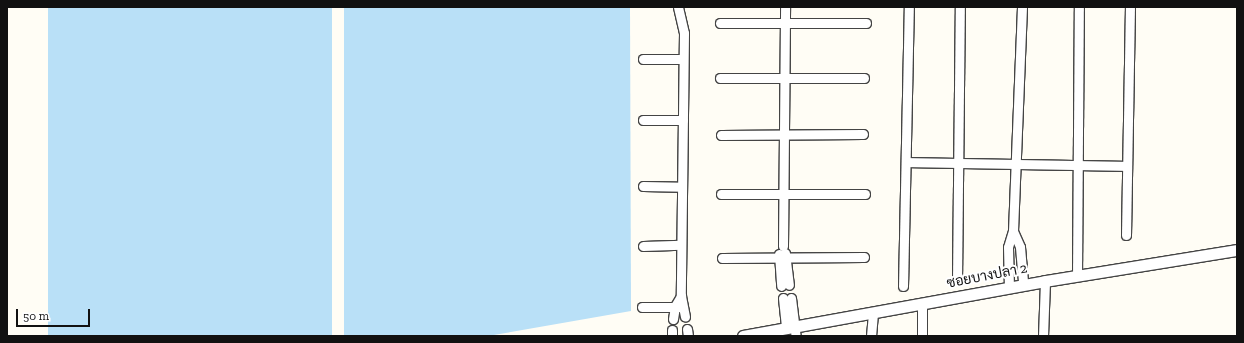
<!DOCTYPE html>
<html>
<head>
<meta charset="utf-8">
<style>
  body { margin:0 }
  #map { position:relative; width:1244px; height:343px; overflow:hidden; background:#fffdf5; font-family:"Zilla Slab",Sarabun,serif }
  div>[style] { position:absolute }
  .water>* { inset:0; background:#b9e0f7; transform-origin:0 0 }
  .roads { filter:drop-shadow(1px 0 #444) drop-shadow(-1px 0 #444) drop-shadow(0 1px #444) drop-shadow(0 -1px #444) }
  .minor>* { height:9px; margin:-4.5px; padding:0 4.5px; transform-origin:4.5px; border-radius:4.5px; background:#fff }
  .tertiary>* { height:11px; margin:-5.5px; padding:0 5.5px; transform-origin:5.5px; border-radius:5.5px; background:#fff }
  span { translate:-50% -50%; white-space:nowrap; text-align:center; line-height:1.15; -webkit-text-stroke:4px #fff; paint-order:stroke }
  .street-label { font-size:14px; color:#111 }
  .frame { position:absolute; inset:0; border:8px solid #111; pointer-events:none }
  .scale { position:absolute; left:16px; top:309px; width:74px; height:18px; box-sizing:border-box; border:2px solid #111; border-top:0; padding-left:5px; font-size:12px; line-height:14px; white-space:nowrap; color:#111; -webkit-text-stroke:3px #fff; paint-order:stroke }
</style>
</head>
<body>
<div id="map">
  <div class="water">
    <div style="left:48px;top:7px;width:284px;height:329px"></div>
    <div style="clip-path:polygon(344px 7px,630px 7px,631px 311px,488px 336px,344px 336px)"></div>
  </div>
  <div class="roads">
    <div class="minor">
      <div style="left:678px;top:7px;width:27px;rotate:77deg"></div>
      <div style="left:684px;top:33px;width:263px;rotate:90.7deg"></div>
      <div style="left:720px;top:23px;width:146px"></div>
      <div style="left:643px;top:59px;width:40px"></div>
      <div style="left:720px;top:78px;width:144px"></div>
      <div style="left:643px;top:120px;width:40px"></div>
      <div style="left:721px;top:135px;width:142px;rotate:-0.4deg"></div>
      <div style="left:907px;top:162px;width:220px;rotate:1deg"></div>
      <div style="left:643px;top:186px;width:39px;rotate:1deg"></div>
      <div style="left:721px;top:194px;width:144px"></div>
      <div style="left:1013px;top:231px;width:224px;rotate:-87.7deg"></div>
      <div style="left:1126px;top:235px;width:228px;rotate:-89deg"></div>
      <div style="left:643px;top:246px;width:38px;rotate:-2deg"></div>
      <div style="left:783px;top:246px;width:239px;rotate:-89.5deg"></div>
      <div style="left:785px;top:253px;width:32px;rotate:83deg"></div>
      <div style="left:779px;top:254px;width:32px;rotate:86deg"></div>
      <div style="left:722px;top:258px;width:142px;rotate:-0.4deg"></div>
      <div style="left:1077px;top:276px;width:269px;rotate:-89.6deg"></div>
      <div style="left:957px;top:280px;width:273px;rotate:-89.4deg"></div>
      <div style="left:903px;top:286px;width:279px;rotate:-88.8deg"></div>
      <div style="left:1009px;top:288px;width:41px;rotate:-91.4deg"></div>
      <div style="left:1008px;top:247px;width:17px;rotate:-73deg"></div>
      <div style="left:1013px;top:231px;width:17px;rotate:66deg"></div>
      <div style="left:1020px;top:247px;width:38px;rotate:85deg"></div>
      <div style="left:783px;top:298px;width:30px;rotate:84deg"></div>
      <div style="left:791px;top:298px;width:38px;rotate:83deg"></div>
      <div style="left:642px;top:307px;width:38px"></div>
      <div style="left:673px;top:319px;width:13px;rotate:-81deg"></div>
      <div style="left:675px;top:306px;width:12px;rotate:-59deg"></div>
      <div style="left:681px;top:296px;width:21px;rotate:79deg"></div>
      <div style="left:687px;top:329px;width:7px;rotate:82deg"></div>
      <div style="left:672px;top:336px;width:6px;rotate:-90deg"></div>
      <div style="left:871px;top:336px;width:24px;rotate:-85deg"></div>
      <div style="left:922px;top:336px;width:32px;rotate:-90deg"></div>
      <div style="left:1043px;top:336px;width:55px;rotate:-87.9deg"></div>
    </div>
    <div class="tertiary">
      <div style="left:743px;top:336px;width:307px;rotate:-10.3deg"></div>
      <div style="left:1045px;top:281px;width:194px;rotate:-9.2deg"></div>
    </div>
  </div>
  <div class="street-label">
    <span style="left:987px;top:276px;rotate:-11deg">ซอยบางปลา 2</span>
  </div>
  <div class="frame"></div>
  <div class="scale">50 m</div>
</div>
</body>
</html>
